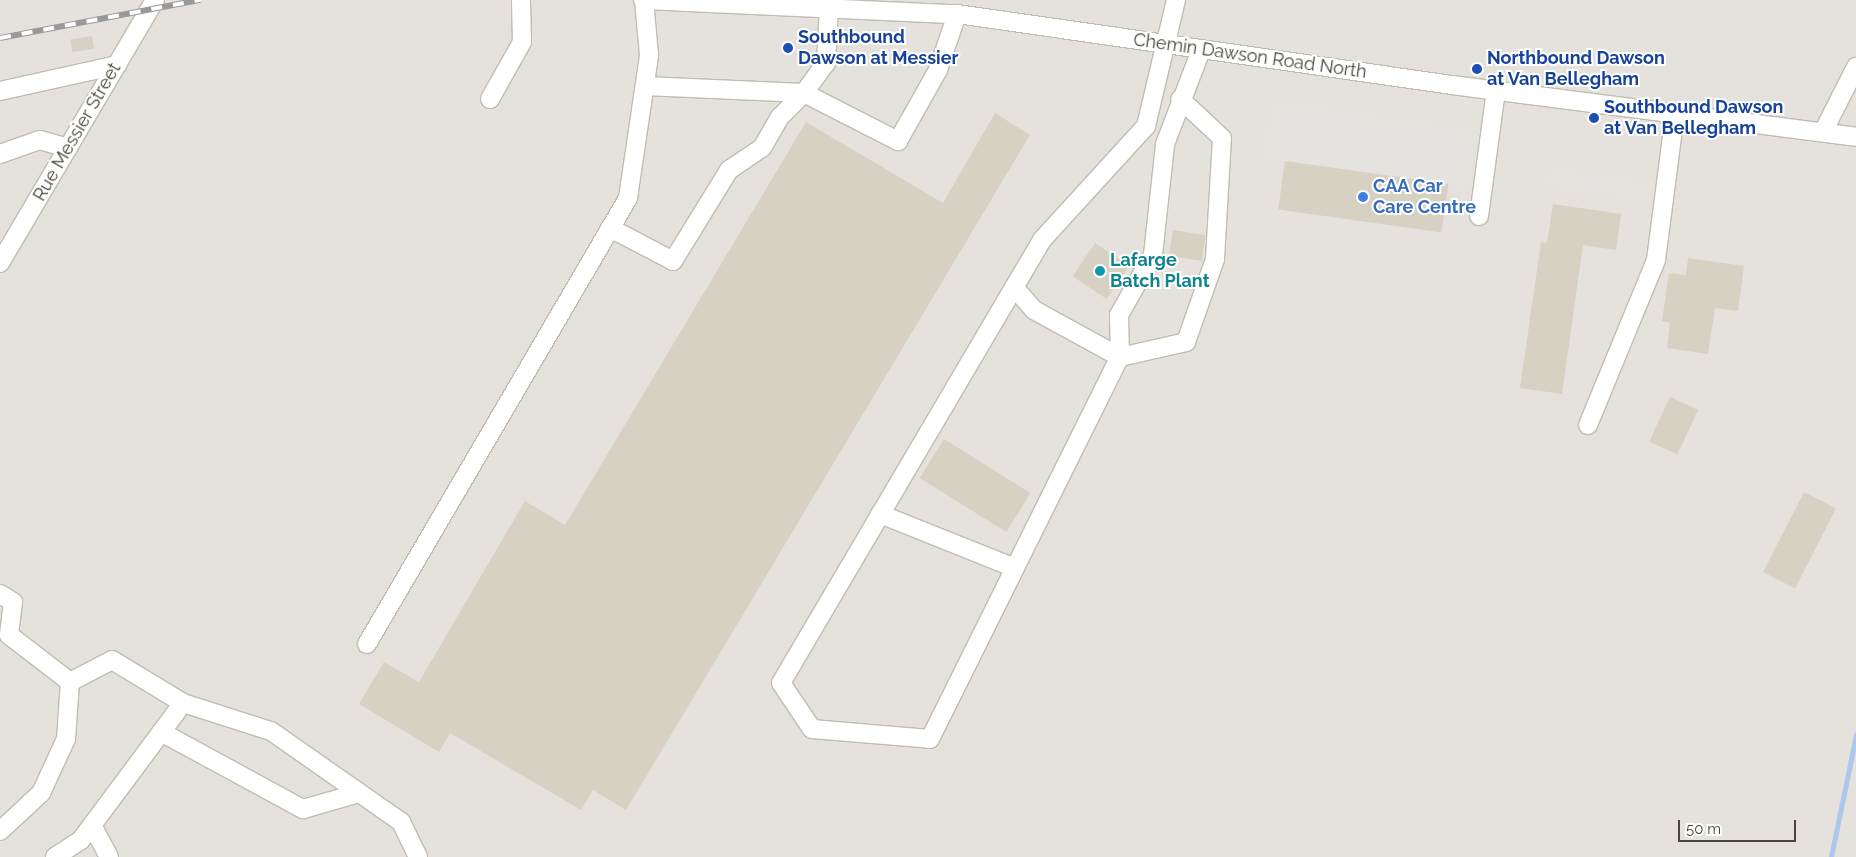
<!DOCTYPE html>
<html>
<head>
<meta charset="utf-8">
<style>
  body { margin:0 }
  #map { position:relative; width:1856px; height:857px; overflow:hidden; background:#f5f3ec; font-family:Raleway,sans-serif }
  div>[style] { position:absolute }
  .industrial>* { inset:0; background:#e5e2dd; transform-origin:0 0 }
  .parking>* { inset:0; background:#e4e3e0; transform-origin:0 0 }
  .stream>* { height:4.5px; margin:-2.25px; padding:0 2.25px; transform-origin:2.25px; border-radius:2.25px; background:#adc8ed }
  .building>* { inset:0; background:#d6d1c2; transform-origin:0 0 }
  .roads { filter:drop-shadow(1px 0 #c0bdaf) drop-shadow(-1px 0 #c0bdaf) drop-shadow(0 1px #c0bdaf) drop-shadow(0 -1px #c0bdaf) }
  .minor>* { height:18px; margin:-9px; padding:0 9px; transform-origin:9px; border-radius:9px; background:#fff }
  .rail>* { height:5.5px; margin-top:-2.75px; transform-origin:0; background:repeating-linear-gradient(90deg,#fff 0 11px,#999 0 22px); box-sizing:border-box; border-block:1px solid #999 }
  .dots>* { width:14px; height:14px; translate:-50% -50%; box-sizing:border-box; border:2px solid #fff; border-radius:50% }
  span { translate:-50% -50%; white-space:nowrap; text-align:center; line-height:1.15; -webkit-text-stroke:4px #fff; paint-order:stroke }
  .transit-label { font-size:18px; color:#164399; font-weight:700 }
  .left { translate:0 -50%; text-align:left }
  .street-label { font-size:18px; color:#49453a }
  .shop-label { font-size:18px; color:#366cbe; font-weight:700 }
  .culture-label { font-size:18px; color:#0d838f; font-weight:700 }
  .scale { position:absolute; left:1678px; top:820px; width:118px; height:22px; box-sizing:border-box; border:2px solid #49453a; border-top:0; padding-left:6px; font-size:15px; line-height:18px; white-space:nowrap; color:#49453a; -webkit-text-stroke:4px #fff; paint-order:stroke }
</style>
</head>
<body>
<div id="map">
  <div class="industrial">
    <div style="left:0;top:0;width:1856px;height:857px"></div>
  </div>
  <div class="parking">
    <div style="left:1273px;top:100px;width:206px;height:59px;rotate:9deg"></div>
    <div style="left:1549px;top:169px;width:99px;height:17px;rotate:8deg"></div>
  </div>
  <div class="stream">
    <div style="left:1831px;top:857px;width:125px;rotate:-78.4deg"></div>
  </div>
  <div class="building">
    <div style="left:92px;top:36px;width:13px;height:22px;rotate:81deg"></div>
    <div style="clip-path:polygon(995px 113px,1030px 135px,626px 810px,593px 790px,581px 810px,450px 733px,439px 752px,359px 704px,384px 662px,419px 682px,525px 501px,565px 525px,806px 122px,943px 203px)"></div>
    <div style="left:1285px;top:161px;width:165px;height:49px;rotate:8deg"></div>
    <div style="clip-path:polygon(1553px 204px,1621px 214px,1616px 250px,1583px 245px,1562px 394px,1520px 388px,1541px 242px,1547px 243px)"></div>
    <div style="left:1173px;top:230px;width:33px;height:26px;rotate:9deg"></div>
    <div style="left:1095px;top:243px;width:41px;height:40px;rotate:34deg"></div>
    <div style="clip-path:polygon(1688px 258px,1744px 266px,1738px 311px,1715px 308px,1708px 354px,1667px 348px,1670px 323px,1662px 321px,1669px 273px,1686px 275px)"></div>
    <div style="left:1670px;top:397px;width:31px;height:49px;rotate:25deg"></div>
    <div style="left:944px;top:439px;width:102px;height:46px;rotate:32deg"></div>
    <div style="left:1804px;top:492px;width:36px;height:90px;rotate:27deg"></div>
  </div>
  <div class="roads">
    <div class="minor">
      <div style="left:643px;top:0;width:314px;rotate:2.6deg"></div>
      <div style="left:957px;top:14px;width:500px;rotate:8.16deg"></div>
      <div style="left:1452px;top:85px;width:407px;rotate:7.3deg"></div>
      <div style="left:1176px;top:0;width:130px;rotate:103.4deg"></div>
      <div style="left:1146px;top:126px;width:154px;rotate:132.4deg"></div>
      <div style="left:1042px;top:240px;width:514px;rotate:120.51deg"></div>
      <div style="left:781px;top:683px;width:55px;rotate:56deg"></div>
      <div style="left:812px;top:729px;width:118px;rotate:4.8deg"></div>
      <div style="left:930px;top:739px;width:427px;rotate:-63.6deg"></div>
      <div style="left:1120px;top:357px;width:42px;rotate:-91.4deg"></div>
      <div style="left:1119px;top:315px;width:69px;rotate:-60.5deg"></div>
      <div style="left:1153px;top:255px;width:112px;rotate:-83.8deg"></div>
      <div style="left:1165px;top:144px;width:101px;rotate:-69deg"></div>
      <div style="left:645px;top:86px;width:159px;rotate:2.5deg"></div>
      <div style="left:804px;top:93px;width:106px;rotate:27.1deg"></div>
      <div style="left:898px;top:141px;width:81px;rotate:-60.6deg"></div>
      <div style="left:938px;top:70px;width:59px;rotate:-71.3deg"></div>
      <div style="left:0;top:91px;width:120px;rotate:-12.5deg"></div>
      <div style="left:490px;top:99px;width:65px;rotate:-60.7deg"></div>
      <div style="left:522px;top:42px;width:42px;rotate:-91.4deg"></div>
      <div style="left:1823px;top:132px;width:73px;rotate:-63.1deg"></div>
      <div style="left:0;top:154px;width:42px;rotate:-19.3deg"></div>
      <div style="left:40px;top:140px;width:29px;rotate:16deg"></div>
      <div style="left:1479px;top:216px;width:126px;rotate:-82.3deg"></div>
      <div style="left:610px;top:228px;width:71px;rotate:27.6deg"></div>
      <div style="left:673px;top:261px;width:107px;rotate:-58.4deg"></div>
      <div style="left:729px;top:170px;width:40px;rotate:-34deg"></div>
      <div style="left:762px;top:148px;width:36px;rotate:-60deg"></div>
      <div style="left:780px;top:117px;width:34px;rotate:-45deg"></div>
      <div style="left:804px;top:93px;width:37px;rotate:-54deg"></div>
      <div style="left:826px;top:63px;width:57px;rotate:-87deg"></div>
      <div style="left:0;top:263px;width:305px;rotate:-59.5deg"></div>
      <div style="left:1014px;top:287px;width:30px;rotate:49deg"></div>
      <div style="left:1034px;top:310px;width:98px;rotate:28.7deg"></div>
      <div style="left:1120px;top:357px;width:68px;rotate:-12.8deg"></div>
      <div style="left:1186px;top:342px;width:88px;rotate:-70.7deg"></div>
      <div style="left:1215px;top:259px;width:121px;rotate:-86.7deg"></div>
      <div style="left:1222px;top:138px;width:57px;rotate:-137.1deg"></div>
      <div style="left:1588px;top:425px;width:178px;rotate:-67.6deg"></div>
      <div style="left:1656px;top:260px;width:148px;rotate:-82.6deg"></div>
      <div style="left:880px;top:514px;width:145px;rotate:21.8deg"></div>
      <div style="left:0;top:594px;width:15px;rotate:32deg"></div>
      <div style="left:13px;top:602px;width:33px;rotate:97deg"></div>
      <div style="left:9px;top:635px;width:77px;rotate:37.6deg"></div>
      <div style="left:70px;top:682px;width:47px;rotate:-27.6deg"></div>
      <div style="left:112px;top:660px;width:83px;rotate:31.2deg"></div>
      <div style="left:183px;top:703px;width:171px;rotate:126.7deg"></div>
      <div style="left:81px;top:840px;width:31px;rotate:147deg"></div>
      <div style="left:367px;top:644px;width:517px;rotate:-59.66deg"></div>
      <div style="left:628px;top:198px;width:145px;rotate:-81.6deg"></div>
      <div style="left:649px;top:55px;width:55px;rotate:-95.2deg"></div>
      <div style="left:183px;top:703px;width:92px;rotate:17.7deg"></div>
      <div style="left:271px;top:731px;width:159px;rotate:35deg"></div>
      <div style="left:401px;top:822px;width:39px;rotate:64deg"></div>
      <div style="left:161px;top:732px;width:162px;rotate:28.5deg"></div>
      <div style="left:303px;top:809px;width:58px;rotate:-15.9deg"></div>
      <div style="left:92px;top:825px;width:36px;rotate:62deg"></div>
      <div style="left:0;top:831px;width:56px;rotate:-42.8deg"></div>
      <div style="left:41px;top:793px;width:60px;rotate:-65.2deg"></div>
      <div style="left:66px;top:739px;width:57px;rotate:-86deg"></div>
    </div>
  </div>
  <div class="rail">
    <div style="left:0;top:38px;width:204px;rotate:-10.8deg"></div>
  </div>
  <div class="dots">
    <div style="left:788px;top:48px;background:#1a4fb4"></div>
    <div style="left:1477px;top:69px;background:#1a4fb4"></div>
    <div style="left:1594px;top:118px;background:#1a4fb4"></div>
    <div style="left:1363px;top:197px;background:#3f7fe0"></div>
    <div style="left:1100px;top:271px;background:#0f9aa8"></div>
  </div>
  <div class="transit-label">
    <span class="left" style="left:798px;top:48px">Southbound<br>Dawson at Messier</span>
    <span class="left" style="left:1487px;top:69px">Northbound Dawson<br>at Van Bellegham</span>
    <span class="left" style="left:1604px;top:118px">Southbound Dawson<br>at Van Bellegham</span>
  </div>
  <div class="street-label">
    <span style="left:1250px;top:56px;rotate:8deg">Chemin Dawson Road North</span>
    <span style="left:77px;top:132px;rotate:-60deg">Rue Messier Street</span>
  </div>
  <div class="shop-label">
    <span class="left" style="left:1373px;top:197px">CAA Car<br>Care Centre</span>
  </div>
  <div class="culture-label">
    <span class="left" style="left:1110px;top:271px">Lafarge<br>Batch Plant</span>
  </div>
  <div class="scale">50 m</div>
</div>
</body>
</html>
